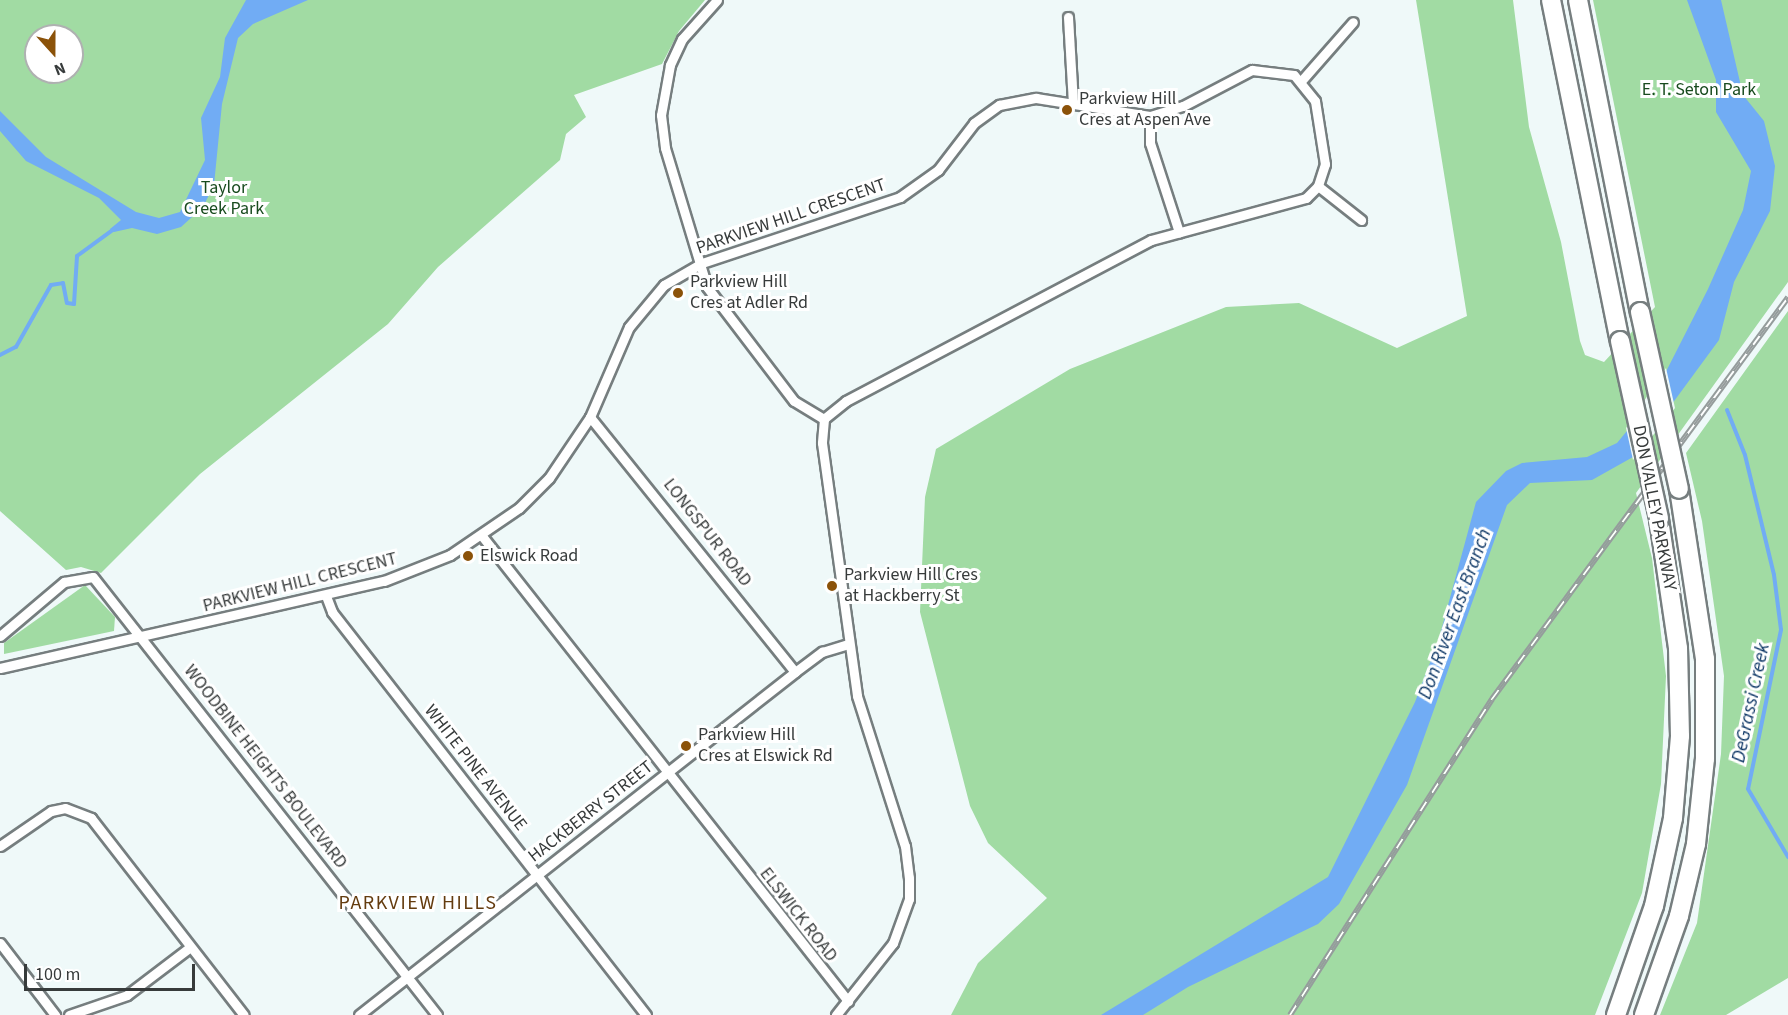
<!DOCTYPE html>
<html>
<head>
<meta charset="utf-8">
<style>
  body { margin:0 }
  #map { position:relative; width:1788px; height:1015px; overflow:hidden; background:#eff9f9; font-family:"Source Sans 3",sans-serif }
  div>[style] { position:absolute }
  .green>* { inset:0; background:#a1dba3 }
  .water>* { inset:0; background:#71acf4 }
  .pier>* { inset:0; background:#eff9f9 }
  .stream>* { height:4px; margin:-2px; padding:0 2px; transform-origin:2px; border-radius:2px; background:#71acf4 }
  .roads { filter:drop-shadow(2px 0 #767e7f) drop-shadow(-2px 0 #767e7f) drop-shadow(0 2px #767e7f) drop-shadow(0 -2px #767e7f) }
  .minor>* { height:9px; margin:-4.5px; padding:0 4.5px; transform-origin:4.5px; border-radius:4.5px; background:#fff }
  .motorway>* { height:18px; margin:-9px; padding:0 9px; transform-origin:9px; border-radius:9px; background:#fff }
  .rail>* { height:6px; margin-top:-3px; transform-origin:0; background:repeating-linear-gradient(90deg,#fff 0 11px,#959c9c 0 22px); box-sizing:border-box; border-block:2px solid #959c9c }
  .bridges { filter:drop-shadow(2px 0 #767e7f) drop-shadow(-2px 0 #767e7f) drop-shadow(0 2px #767e7f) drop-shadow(0 -2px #767e7f) }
  .motorway-bridge>* { height:18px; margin:-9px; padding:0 9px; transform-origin:9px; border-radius:9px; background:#fff }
  .dots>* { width:16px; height:16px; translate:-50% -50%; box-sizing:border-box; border:3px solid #fff; border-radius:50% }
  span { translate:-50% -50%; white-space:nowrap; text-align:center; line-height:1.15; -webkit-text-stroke:6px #fff; paint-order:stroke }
  .park-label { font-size:18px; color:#184b1e }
  .poi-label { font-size:18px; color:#373b3b }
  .left { translate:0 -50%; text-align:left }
  .street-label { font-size:18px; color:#373b3b }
  .water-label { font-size:20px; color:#113a68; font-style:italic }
  .neighbourhood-label { font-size:20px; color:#643c0f; letter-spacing:1.5px }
  .north { position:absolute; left:24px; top:24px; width:60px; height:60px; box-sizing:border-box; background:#fff; border:2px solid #afb1b1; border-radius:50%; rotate:159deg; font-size:16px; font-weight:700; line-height:24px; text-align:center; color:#373b3b }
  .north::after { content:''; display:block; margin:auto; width:21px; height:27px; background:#8b5209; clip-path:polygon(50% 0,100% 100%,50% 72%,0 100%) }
  .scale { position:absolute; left:24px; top:964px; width:171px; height:27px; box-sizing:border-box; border:3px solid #373b3b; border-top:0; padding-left:8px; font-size:18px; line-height:21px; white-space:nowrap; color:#373b3b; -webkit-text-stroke:4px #fff; paint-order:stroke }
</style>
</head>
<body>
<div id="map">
  <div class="green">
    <div style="clip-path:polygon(evenodd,0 0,705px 0,679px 31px,662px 64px,574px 95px,586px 117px,566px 134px,560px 160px,438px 267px,388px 324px,200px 474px,101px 573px,81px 567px,66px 570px,0 511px,0 0,36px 36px,72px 36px,72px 72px,36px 72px,36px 36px)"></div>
    <div style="clip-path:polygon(1416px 0,1513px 0,1529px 127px,1561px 242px,1580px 341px,1585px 355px,1604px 362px,1655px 307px,1593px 0,1788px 0,1788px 282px,1636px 493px,1652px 558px,1666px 676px,1661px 784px,1642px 893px,1595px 1015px,951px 1015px,978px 963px,1047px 898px,988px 843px,970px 806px,920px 612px,925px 497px,936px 449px,1070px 369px,1226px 307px,1299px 303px,1397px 348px,1467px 316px)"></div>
    <div style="clip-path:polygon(1788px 311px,1788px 978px,1726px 1015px,1660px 1015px,1697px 923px,1721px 754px,1724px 676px,1702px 521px,1686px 453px)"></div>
    <div style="clip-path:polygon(85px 585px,115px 617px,114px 631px,4px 654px,4px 643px)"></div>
  </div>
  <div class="water">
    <div style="clip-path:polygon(246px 0,308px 0,253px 24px,238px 38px,222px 104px,214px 185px,203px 207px,181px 227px,157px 234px,132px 228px,114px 232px,110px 229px,121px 220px,99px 198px,26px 161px,0 131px,0 111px,46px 157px,136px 212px,159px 218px,180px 212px,205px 160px,201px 118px,220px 77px,225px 38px)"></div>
    <div style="clip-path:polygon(1687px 0,1721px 0,1743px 95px,1764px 121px,1775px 166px,1770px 211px,1734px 282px,1719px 340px,1633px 457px,1592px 480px,1530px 483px,1507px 505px,1407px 785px,1339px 904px,1318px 924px,1188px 987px,1143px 1015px,1101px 1015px,1328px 877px,1415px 702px,1438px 642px,1476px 502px,1506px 471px,1522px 463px,1587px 457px,1617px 443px,1650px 403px,1708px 289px,1743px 210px,1751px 171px,1716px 112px,1716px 80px)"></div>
  </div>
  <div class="pier">
    <div style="clip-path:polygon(1666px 368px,1675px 408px,1633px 460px,1626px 428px)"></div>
  </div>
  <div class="stream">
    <div style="left:0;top:355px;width:18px;rotate:-27deg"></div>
    <div style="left:16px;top:347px;width:71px;rotate:-60.6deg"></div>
    <div style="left:51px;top:285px;width:12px;rotate:-9deg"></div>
    <div style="left:63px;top:283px;width:20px;rotate:79deg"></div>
    <div style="left:67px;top:303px;width:7px;rotate:8deg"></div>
    <div style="left:74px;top:304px;width:48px;rotate:-86.4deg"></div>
    <div style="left:77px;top:256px;width:46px;rotate:-36.1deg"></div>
    <div style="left:1727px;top:410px;width:48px;rotate:68.2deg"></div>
    <div style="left:1745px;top:455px;width:123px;rotate:76.4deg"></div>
    <div style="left:1774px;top:575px;width:55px;rotate:82.7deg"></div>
    <div style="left:1781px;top:630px;width:162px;rotate:101.7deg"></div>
    <div style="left:1748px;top:789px;width:79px;rotate:59.5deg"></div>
  </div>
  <div class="roads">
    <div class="minor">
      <div style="left:717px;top:0;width:52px;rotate:131.9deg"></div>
      <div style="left:682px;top:39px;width:29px;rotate:115deg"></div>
      <div style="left:670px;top:65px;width:51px;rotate:100.2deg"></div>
      <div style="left:661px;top:115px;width:33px;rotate:83deg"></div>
      <div style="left:665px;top:148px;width:145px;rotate:73.2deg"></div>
      <div style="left:707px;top:287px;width:143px;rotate:52.7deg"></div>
      <div style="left:794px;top:401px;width:35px;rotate:31deg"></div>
      <div style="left:1068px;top:17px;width:86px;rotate:86.7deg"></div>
      <div style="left:1302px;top:80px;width:77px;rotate:-48.7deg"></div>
      <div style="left:1150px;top:116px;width:27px;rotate:90deg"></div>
      <div style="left:1150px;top:143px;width:94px;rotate:72deg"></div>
      <div style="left:1318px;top:186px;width:55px;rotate:38.3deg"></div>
      <div style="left:590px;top:417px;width:327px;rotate:51.2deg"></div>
      <div style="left:482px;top:536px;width:592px;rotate:51.79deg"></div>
      <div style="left:326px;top:596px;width:17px;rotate:69deg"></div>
      <div style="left:332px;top:612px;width:511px;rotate:52.08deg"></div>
      <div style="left:0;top:636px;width:84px;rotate:-40.2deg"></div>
      <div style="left:64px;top:582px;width:29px;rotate:-10deg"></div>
      <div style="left:93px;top:577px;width:557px;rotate:51.85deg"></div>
      <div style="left:0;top:668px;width:394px;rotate:-12.8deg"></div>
      <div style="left:384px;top:581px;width:71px;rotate:-21.5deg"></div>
      <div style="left:450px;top:555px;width:83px;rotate:-34.3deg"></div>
      <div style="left:519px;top:508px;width:42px;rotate:-45deg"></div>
      <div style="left:549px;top:478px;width:73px;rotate:-56.1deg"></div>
      <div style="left:590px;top:417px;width:98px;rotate:-66.6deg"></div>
      <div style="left:629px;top:327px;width:55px;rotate:-50.2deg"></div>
      <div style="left:664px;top:285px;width:44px;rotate:-30.1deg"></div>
      <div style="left:702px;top:263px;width:209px;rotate:-18.4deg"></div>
      <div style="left:900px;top:197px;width:47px;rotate:-35.4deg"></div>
      <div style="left:938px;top:170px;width:59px;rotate:-52.5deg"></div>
      <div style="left:974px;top:123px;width:31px;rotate:-36deg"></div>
      <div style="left:999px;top:105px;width:38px;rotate:-11deg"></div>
      <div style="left:1036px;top:98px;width:115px;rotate:9deg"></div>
      <div style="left:1150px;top:116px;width:34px;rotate:-17deg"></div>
      <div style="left:1183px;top:106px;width:78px;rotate:-27.6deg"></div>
      <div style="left:1252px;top:70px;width:42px;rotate:6.8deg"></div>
      <div style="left:1294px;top:75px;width:33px;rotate:51deg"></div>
      <div style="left:1315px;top:101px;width:64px;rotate:81deg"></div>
      <div style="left:1325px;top:164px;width:23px;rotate:108deg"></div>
      <div style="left:1318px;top:186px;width:17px;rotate:135deg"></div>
      <div style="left:1306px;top:198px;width:161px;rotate:164.8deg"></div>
      <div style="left:1151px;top:240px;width:345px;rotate:152.2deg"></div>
      <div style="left:846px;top:401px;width:28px;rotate:141deg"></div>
      <div style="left:824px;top:419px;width:24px;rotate:95deg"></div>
      <div style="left:822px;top:443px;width:255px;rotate:82.1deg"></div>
      <div style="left:857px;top:696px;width:157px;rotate:72.3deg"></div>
      <div style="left:905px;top:846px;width:32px;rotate:83deg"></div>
      <div style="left:909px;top:878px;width:21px;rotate:90deg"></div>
      <div style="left:909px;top:899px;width:47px;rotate:110deg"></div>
      <div style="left:893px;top:943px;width:92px;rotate:128.4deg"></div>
      <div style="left:0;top:846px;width:62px;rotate:-34.5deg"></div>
      <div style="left:51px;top:811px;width:14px;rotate:-12deg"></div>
      <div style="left:65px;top:808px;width:28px;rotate:21deg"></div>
      <div style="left:91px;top:818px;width:249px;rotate:52.2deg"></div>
      <div style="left:0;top:943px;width:91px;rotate:52.6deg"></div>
      <div style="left:69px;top:1015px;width:61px;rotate:-19deg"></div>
      <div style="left:127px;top:995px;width:78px;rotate:-37.2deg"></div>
      <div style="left:359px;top:1015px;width:555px;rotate:-38.19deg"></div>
      <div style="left:795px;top:672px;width:34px;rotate:-37deg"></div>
      <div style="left:822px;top:652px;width:27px;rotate:-17deg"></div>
    </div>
    <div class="motorway">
      <div style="left:1551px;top:0;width:348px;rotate:78.6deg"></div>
      <div style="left:1578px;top:0;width:318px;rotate:78.8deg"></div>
      <div style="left:1616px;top:1015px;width:115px;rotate:-70.8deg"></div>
      <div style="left:1654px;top:906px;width:90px;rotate:-77.8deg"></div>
      <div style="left:1673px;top:818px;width:82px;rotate:-85.1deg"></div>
      <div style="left:1680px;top:736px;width:88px;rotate:-91.3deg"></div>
      <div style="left:1678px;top:648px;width:130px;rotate:-98.4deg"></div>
      <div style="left:1644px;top:1015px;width:105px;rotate:-70.5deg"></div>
      <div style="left:1679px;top:916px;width:74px;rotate:-76.7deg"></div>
      <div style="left:1696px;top:844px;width:85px;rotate:-84deg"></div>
      <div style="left:1705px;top:759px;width:100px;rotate:-90deg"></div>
      <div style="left:1705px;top:659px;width:172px;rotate:-98.7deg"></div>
    </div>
  </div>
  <div class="rail">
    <div style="left:1290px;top:1015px;width:375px;rotate:-57.4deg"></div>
    <div style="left:1492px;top:699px;width:499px;rotate:-53.6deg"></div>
  </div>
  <div class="bridges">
    <div class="motorway-bridge">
      <div style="left:1640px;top:312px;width:181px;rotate:77.6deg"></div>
      <div style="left:1620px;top:341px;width:182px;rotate:77.6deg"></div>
    </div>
  </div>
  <div class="dots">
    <div style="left:1067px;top:110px;background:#8b5209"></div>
    <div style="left:678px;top:293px;background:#8b5209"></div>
    <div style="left:468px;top:556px;background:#8b5209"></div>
    <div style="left:832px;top:586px;background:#8b5209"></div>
    <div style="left:686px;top:746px;background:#8b5209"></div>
  </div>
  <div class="park-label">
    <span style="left:1699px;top:90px">E. T. Seton Park</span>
    <span style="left:224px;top:199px">Taylor<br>Creek Park</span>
  </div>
  <div class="poi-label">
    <span class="left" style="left:1079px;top:110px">Parkview Hill<br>Cres at Aspen Ave</span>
    <span class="left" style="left:690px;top:293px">Parkview Hill<br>Cres at Adler Rd</span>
    <span class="left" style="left:480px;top:556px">Elswick Road</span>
    <span class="left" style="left:844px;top:586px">Parkview Hill Cres<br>at Hackberry St</span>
    <span class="left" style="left:698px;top:746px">Parkview Hill<br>Cres at Elswick Rd</span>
  </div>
  <div class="street-label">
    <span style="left:791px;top:217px;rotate:-19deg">PARKVIEW HILL CRESCENT</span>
    <span style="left:1654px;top:508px;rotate:79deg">DON VALLEY PARKWAY</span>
    <span style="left:707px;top:533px;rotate:52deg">LONGSPUR ROAD</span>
    <span style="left:300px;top:583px;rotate:-14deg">PARKVIEW HILL CRESCENT</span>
    <span style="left:265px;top:767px;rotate:52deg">WOODBINE HEIGHTS BOULEVARD</span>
    <span style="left:475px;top:768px;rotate:52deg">WHITE PINE AVENUE</span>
    <span style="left:591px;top:812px;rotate:-38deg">HACKBERRY STREET</span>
    <span style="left:798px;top:915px;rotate:52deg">ELSWICK ROAD</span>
  </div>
  <div class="water-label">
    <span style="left:1455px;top:614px;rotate:-70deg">Don River East Branch</span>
    <span style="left:1751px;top:703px;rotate:-78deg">DeGrassi Creek</span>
  </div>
  <div class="neighbourhood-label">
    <span style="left:418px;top:903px">PARKVIEW HILLS</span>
  </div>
  <div class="north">N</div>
  <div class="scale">100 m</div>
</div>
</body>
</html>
